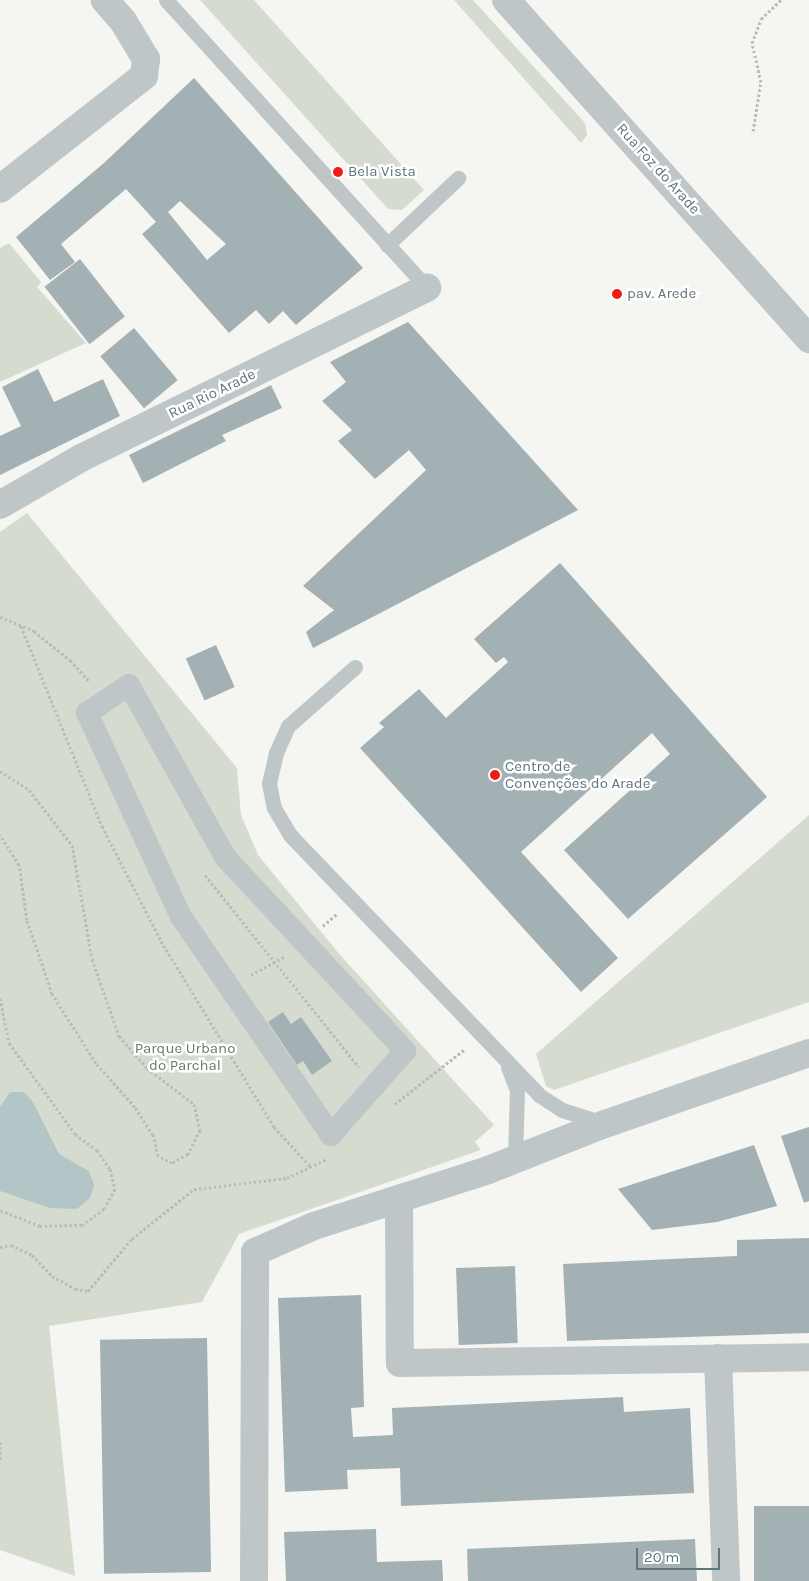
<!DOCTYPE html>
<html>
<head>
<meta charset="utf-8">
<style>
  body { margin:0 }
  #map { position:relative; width:809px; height:1581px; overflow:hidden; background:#f5f5f1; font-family:Karla,sans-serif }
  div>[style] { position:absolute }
  .green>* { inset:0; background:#d6dbd0 }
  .water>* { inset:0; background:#b3c6c7 }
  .building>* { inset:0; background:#a4b1b4; transform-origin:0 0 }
  .path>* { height:3px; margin-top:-1.5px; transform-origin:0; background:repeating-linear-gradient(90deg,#b7bcbe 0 2.5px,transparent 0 5px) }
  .service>* { height:15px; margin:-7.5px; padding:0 7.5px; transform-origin:7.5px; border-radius:7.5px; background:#bfc6c8 }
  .pedestrian>* { height:22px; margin:-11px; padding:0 11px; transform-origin:11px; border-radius:11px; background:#bfc6c8 }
  .minor>* { height:28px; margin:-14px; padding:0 14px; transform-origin:14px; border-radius:14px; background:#bfc6c8 }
  .tertiary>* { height:28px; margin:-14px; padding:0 14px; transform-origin:14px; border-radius:14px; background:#bfc6c8 }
  .dots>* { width:14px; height:14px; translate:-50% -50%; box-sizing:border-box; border:2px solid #fff; border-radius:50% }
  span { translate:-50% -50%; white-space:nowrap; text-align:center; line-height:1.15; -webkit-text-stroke:5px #fff; paint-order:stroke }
  .street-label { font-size:15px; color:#5e777f }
  .poi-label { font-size:15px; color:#5e777f }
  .left { translate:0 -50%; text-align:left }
  .park-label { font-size:15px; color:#6b7b61 }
  .scale { position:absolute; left:636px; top:1548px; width:84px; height:22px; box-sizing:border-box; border:2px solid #5e777f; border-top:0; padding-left:6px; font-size:15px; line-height:18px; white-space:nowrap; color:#5e777f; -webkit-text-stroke:4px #fff; paint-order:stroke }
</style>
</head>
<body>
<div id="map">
  <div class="green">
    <div style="clip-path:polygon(200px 0,254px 0,424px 190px,402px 210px,388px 209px)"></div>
    <div style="clip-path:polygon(454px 0,473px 0,585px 123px,587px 135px,581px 143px)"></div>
    <div style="clip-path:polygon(9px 243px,41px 282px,37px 287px,86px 343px,0 382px,0 248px)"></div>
    <div style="clip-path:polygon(27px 513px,237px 768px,241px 815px,258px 855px,341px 956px,494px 1125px,475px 1142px,481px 1150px,239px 1234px,202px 1302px,49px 1326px,75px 1576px,0 1550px,0 532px)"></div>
    <div style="clip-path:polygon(809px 815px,809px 1002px,554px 1090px,546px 1086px,536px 1054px)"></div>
  </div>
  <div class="water">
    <div style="clip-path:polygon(10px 1092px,24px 1092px,33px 1102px,59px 1154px,89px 1171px,94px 1185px,90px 1198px,77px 1209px,50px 1208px,0 1191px,0 1107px)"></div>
  </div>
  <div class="building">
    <div style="clip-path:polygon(evenodd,194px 78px,363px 268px,296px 325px,283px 311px,269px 324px,256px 310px,229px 333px,142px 234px,156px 222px,126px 189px,61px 244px,75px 262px,50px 280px,16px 237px,104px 163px,194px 78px,180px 201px,226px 244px,207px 260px,168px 212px,180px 201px)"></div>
    <div style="left:80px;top:259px;width:73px;height:45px;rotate:52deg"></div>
    <div style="clip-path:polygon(408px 322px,578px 510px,313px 648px,306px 632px,334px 610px,303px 586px,426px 470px,409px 450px,375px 479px,338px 441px,352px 430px,322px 401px,346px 382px,330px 362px)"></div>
    <div style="left:134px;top:328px;width:68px;height:44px;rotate:50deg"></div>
    <div style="clip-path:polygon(38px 369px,54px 402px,103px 379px,120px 416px,0 475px,0 436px,21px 426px,2px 387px)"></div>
    <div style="clip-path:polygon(271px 385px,282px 408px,222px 435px,226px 441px,143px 483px,129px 455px)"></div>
    <div style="clip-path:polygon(560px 563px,767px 797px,628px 919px,564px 850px,670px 754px,652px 733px,521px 852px,618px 958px,581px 992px,360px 748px,384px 727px,379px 723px,419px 689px,446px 718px,508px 662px,504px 657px,496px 663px,474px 639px)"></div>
    <div style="left:216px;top:645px;width:46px;height:33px;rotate:66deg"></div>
    <div style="clip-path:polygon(283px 1012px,291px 1024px,301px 1017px,332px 1061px,312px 1075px,303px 1061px,297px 1065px,268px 1022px)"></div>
    <div style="clip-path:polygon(809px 1127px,809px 1201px,804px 1203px,781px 1136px)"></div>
    <div style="clip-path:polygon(754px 1145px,777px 1206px,717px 1222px,652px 1230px,618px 1189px)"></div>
    <div style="clip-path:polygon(809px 1238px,809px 1333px,567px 1341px,563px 1264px,737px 1256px,737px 1240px)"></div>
    <div style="left:515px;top:1266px;width:77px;height:59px;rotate:88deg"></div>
    <div style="clip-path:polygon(361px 1295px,364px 1407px,351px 1408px,353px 1437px,393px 1435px,392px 1408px,623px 1397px,624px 1412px,690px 1408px,694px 1493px,401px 1506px,400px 1468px,347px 1470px,348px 1489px,285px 1492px,278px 1298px)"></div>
    <div style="left:207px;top:1338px;width:234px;height:107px;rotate:89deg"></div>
    <div style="left:809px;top:1506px;width:75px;height:55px;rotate:90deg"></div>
    <div style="clip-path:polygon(376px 1529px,377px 1562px,442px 1560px,443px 1581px,286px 1581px,284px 1532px)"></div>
    <div style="clip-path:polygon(695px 1539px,697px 1581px,468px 1581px,467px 1549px)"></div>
  </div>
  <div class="path">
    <div style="left:753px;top:131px;width:50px;rotate:-80.7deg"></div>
    <div style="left:761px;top:82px;width:40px;rotate:-103deg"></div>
    <div style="left:752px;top:43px;width:26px;rotate:-69deg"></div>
    <div style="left:761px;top:19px;width:28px;rotate:-44deg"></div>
    <div style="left:0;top:617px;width:37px;rotate:22deg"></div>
    <div style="left:34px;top:631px;width:46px;rotate:38.9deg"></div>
    <div style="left:70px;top:660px;width:28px;rotate:48deg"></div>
    <div style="left:21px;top:626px;width:216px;rotate:68deg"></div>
    <div style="left:102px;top:826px;width:129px;rotate:62.8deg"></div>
    <div style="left:161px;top:941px;width:218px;rotate:58.7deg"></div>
    <div style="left:274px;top:1127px;width:54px;rotate:47.2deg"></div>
    <div style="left:0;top:771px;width:35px;rotate:33deg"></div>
    <div style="left:29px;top:790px;width:70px;rotate:52deg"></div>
    <div style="left:72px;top:845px;width:116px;rotate:80deg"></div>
    <div style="left:92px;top:959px;width:82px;rotate:70.7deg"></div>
    <div style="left:119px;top:1036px;width:43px;rotate:48.8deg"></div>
    <div style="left:147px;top:1068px;width:59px;rotate:37.5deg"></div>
    <div style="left:194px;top:1104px;width:27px;rotate:77deg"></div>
    <div style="left:200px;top:1130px;width:27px;rotate:117deg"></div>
    <div style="left:188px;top:1154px;width:18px;rotate:151deg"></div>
    <div style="left:172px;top:1163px;width:16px;rotate:-153deg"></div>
    <div style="left:158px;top:1156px;width:22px;rotate:-103deg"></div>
    <div style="left:153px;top:1135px;width:33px;rotate:-123deg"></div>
    <div style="left:135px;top:1107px;width:59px;rotate:-131.6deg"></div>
    <div style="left:96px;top:1063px;width:82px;rotate:-122.5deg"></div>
    <div style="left:52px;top:994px;width:78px;rotate:-108.7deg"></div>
    <div style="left:27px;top:920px;width:56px;rotate:-98.3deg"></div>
    <div style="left:19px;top:865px;width:36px;rotate:-122deg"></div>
    <div style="left:205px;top:875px;width:246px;rotate:51.3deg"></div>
    <div style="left:323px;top:926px;width:18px;rotate:-41deg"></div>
    <div style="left:251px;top:975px;width:39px;rotate:-29deg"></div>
    <div style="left:0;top:998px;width:46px;rotate:78.7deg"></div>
    <div style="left:9px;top:1043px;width:112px;rotate:54deg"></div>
    <div style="left:75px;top:1134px;width:27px;rotate:36deg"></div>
    <div style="left:97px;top:1150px;width:23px;rotate:56deg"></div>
    <div style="left:110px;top:1169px;width:21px;rotate:76deg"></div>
    <div style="left:115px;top:1189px;width:23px;rotate:119deg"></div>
    <div style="left:104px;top:1209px;width:27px;rotate:144deg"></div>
    <div style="left:82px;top:1225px;width:42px;rotate:178.6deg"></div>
    <div style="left:40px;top:1226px;width:43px;rotate:-158.2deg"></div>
    <div style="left:395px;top:1104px;width:89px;rotate:-38.2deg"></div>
    <div style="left:0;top:1247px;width:11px;rotate:-10deg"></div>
    <div style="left:11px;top:1245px;width:23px;rotate:25deg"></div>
    <div style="left:32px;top:1255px;width:29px;rotate:46deg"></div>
    <div style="left:52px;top:1276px;width:26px;rotate:29deg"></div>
    <div style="left:75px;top:1289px;width:13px;rotate:9deg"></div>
    <div style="left:88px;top:1291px;width:68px;rotate:-49.8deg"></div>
    <div style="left:132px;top:1239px;width:80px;rotate:-38.9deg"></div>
    <div style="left:194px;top:1189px;width:94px;rotate:-6.7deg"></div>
    <div style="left:287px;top:1178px;width:44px;rotate:-25.4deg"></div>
    <div style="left:0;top:1442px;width:18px;rotate:90deg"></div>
  </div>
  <div class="service">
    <div style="left:166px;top:0;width:389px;rotate:47.8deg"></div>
    <div style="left:387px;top:245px;width:98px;rotate:-43.3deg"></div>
    <div style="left:355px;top:667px;width:89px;rotate:138.6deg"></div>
    <div style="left:288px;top:726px;width:30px;rotate:114deg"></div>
    <div style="left:276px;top:753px;width:31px;rotate:103deg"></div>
    <div style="left:269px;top:783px;width:25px;rotate:79deg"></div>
    <div style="left:274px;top:808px;width:31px;rotate:59deg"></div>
    <div style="left:290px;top:835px;width:360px;rotate:46.2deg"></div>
    <div style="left:539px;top:1095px;width:27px;rotate:33deg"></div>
    <div style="left:562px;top:1110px;width:43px;rotate:17.6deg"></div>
    <div style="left:508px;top:1067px;width:25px;rotate:69deg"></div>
    <div style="left:517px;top:1090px;width:66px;rotate:91.7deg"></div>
  </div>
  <div class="pedestrian">
    <div style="left:129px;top:685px;width:197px;rotate:60.8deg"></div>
    <div style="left:225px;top:857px;width:265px;rotate:47.1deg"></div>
    <div style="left:405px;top:1051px;width:112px;rotate:131.4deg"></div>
    <div style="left:331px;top:1135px;width:265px;rotate:-124.5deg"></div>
    <div style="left:181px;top:917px;width:225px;rotate:-114.7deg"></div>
    <div style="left:87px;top:713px;width:50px;rotate:-33.7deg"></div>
  </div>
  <div class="minor">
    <div style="left:0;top:189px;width:183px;rotate:-38.1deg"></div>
    <div style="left:144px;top:76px;width:17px;rotate:-83deg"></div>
    <div style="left:146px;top:59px;width:44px;rotate:-121.2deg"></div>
    <div style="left:123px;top:21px;width:28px;rotate:-131deg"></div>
    <div style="left:0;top:505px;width:94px;rotate:-30.1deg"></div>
    <div style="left:81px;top:458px;width:386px;rotate:-26.2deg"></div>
    <div style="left:399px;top:1199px;width:164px;rotate:89.7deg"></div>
    <div style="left:400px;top:1363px;width:409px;rotate:-0.8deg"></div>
    <div style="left:718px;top:1358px;width:223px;rotate:87.9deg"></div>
    <div style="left:254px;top:1581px;width:329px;rotate:-89.8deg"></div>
    <div style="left:255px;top:1252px;width:64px;rotate:-23.8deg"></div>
    <div style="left:314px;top:1226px;width:183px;rotate:-17.8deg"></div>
    <div style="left:488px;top:1170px;width:126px;rotate:-21.5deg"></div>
    <div style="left:605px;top:1124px;width:216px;rotate:-19.2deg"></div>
  </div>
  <div class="tertiary">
    <div style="left:506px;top:0;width:455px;rotate:48.2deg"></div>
  </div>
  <div class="dots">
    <div style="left:338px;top:172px;background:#f11c15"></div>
    <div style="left:617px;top:294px;background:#f11c15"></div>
    <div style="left:495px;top:775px;background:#f11c15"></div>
  </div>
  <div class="street-label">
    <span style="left:658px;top:169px;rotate:48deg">Rua Foz do Arade</span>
    <span style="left:212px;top:394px;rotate:-26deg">Rua Rio Arade</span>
  </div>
  <div class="poi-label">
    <span class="left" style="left:348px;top:172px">Bela Vista</span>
    <span class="left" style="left:627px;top:294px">pav. Arede</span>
    <span class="left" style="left:505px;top:775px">Centro de<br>Convenções do Arade</span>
  </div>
  <div class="park-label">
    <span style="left:185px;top:1057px">Parque Urbano<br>do Parchal</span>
  </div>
  <div class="scale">20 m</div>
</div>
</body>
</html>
